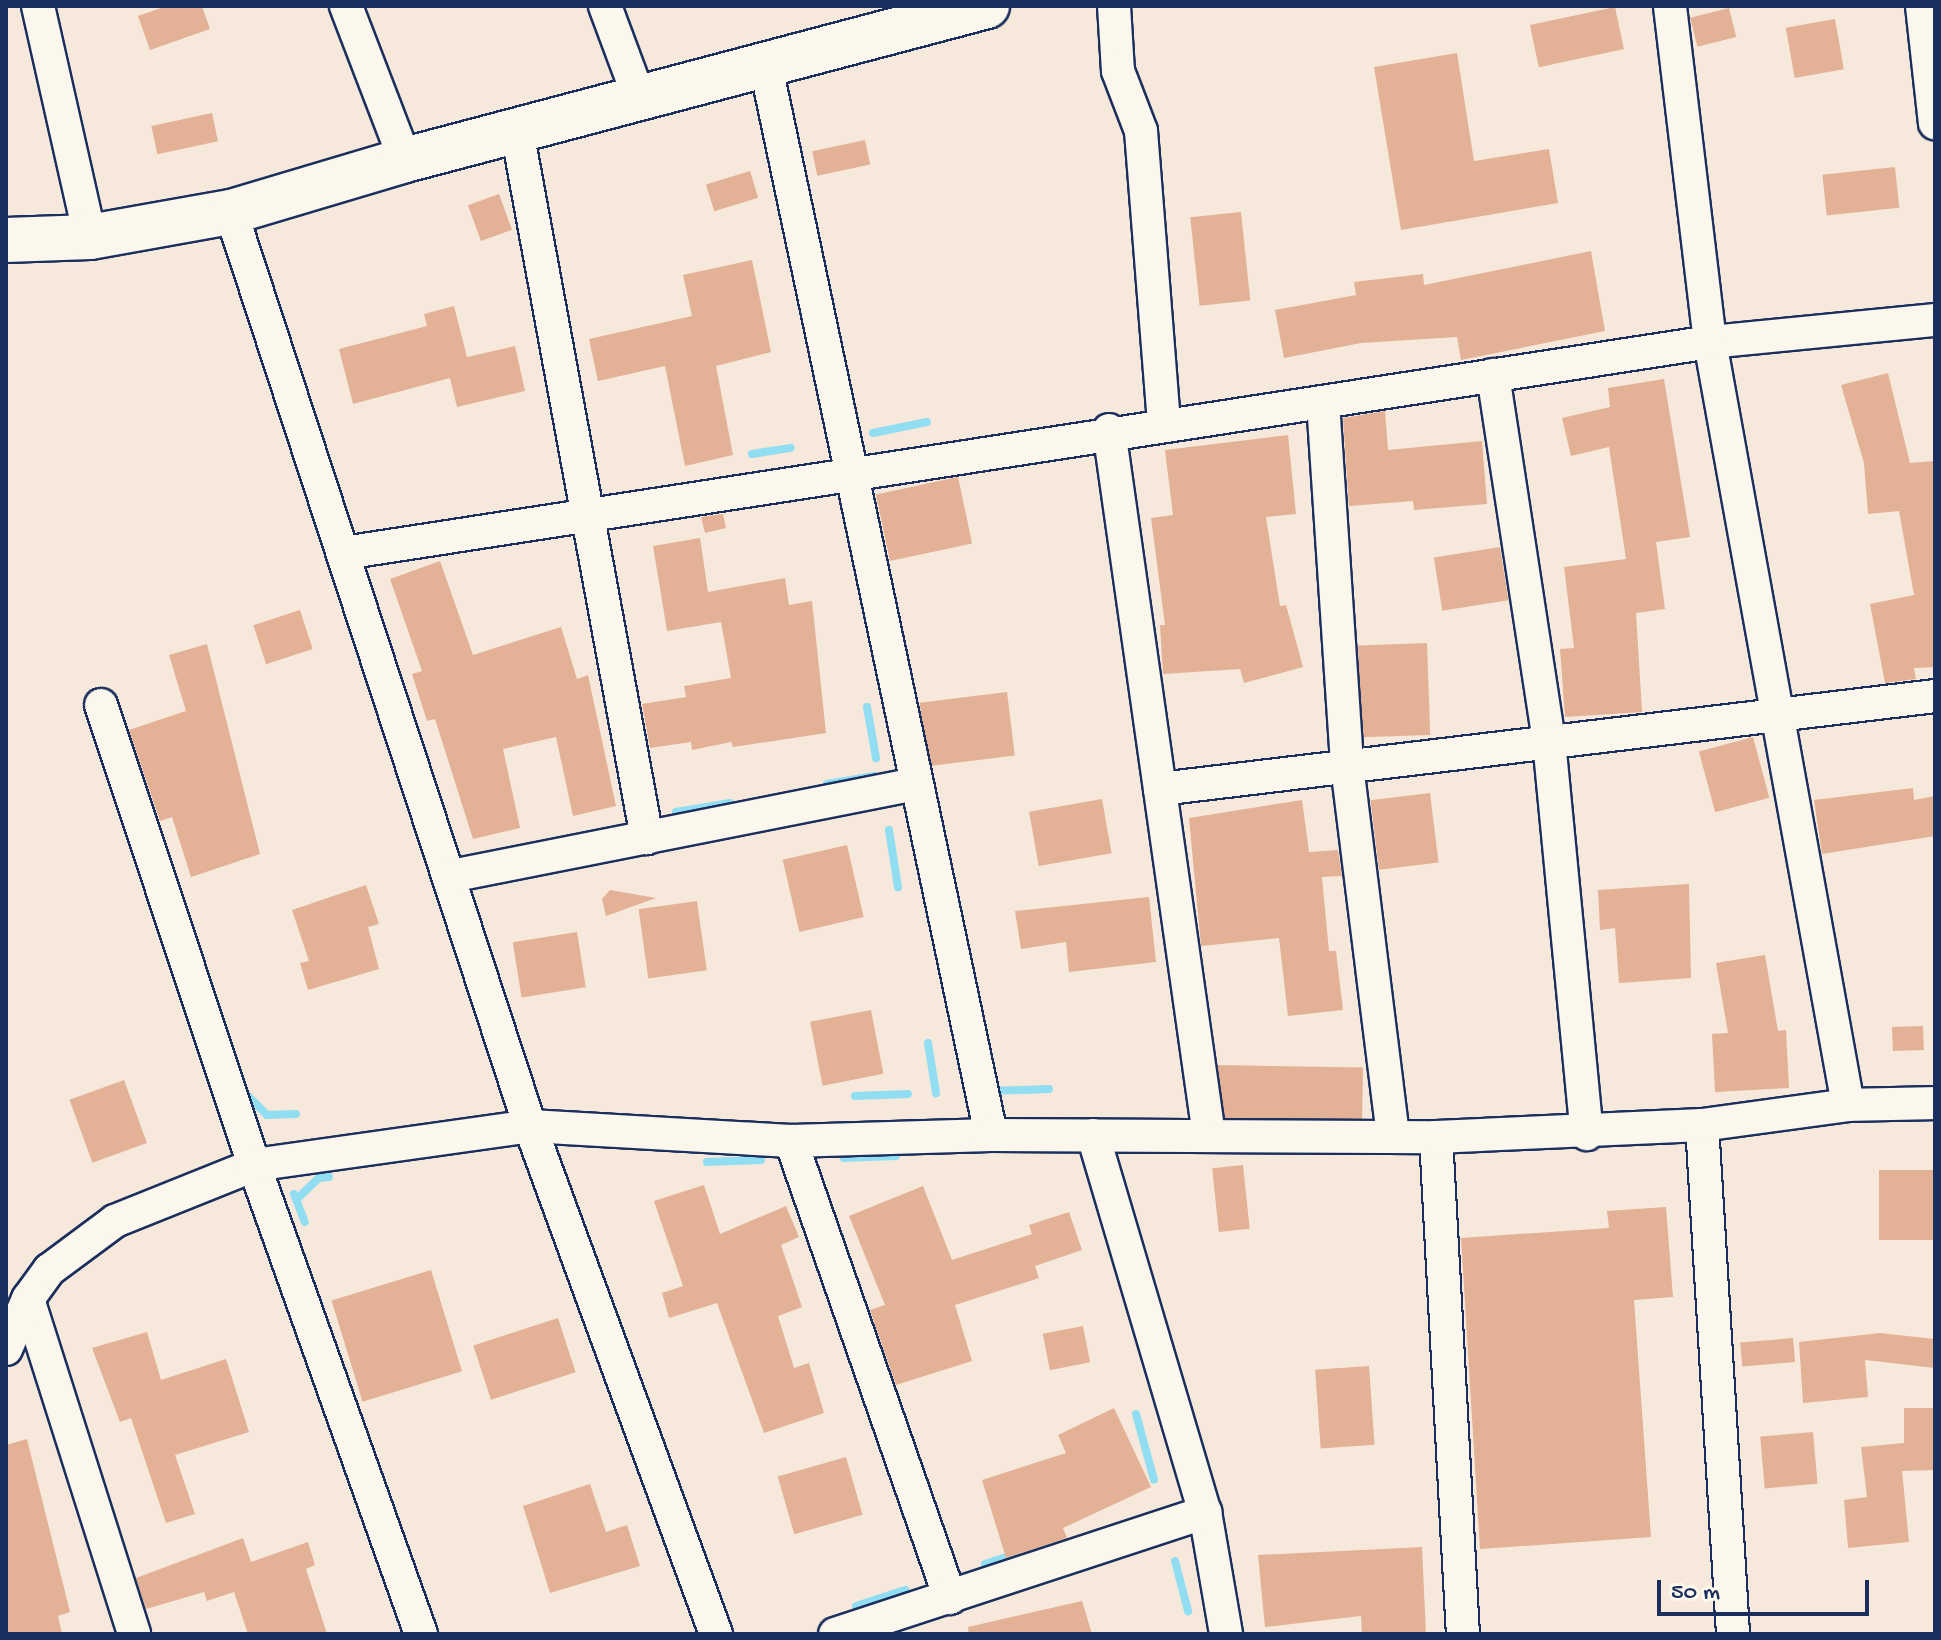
<!DOCTYPE html>
<html>
<head>
<meta charset="utf-8">
<style>
  body { margin:0 }
  #map { position:relative; width:1941px; height:1640px; overflow:hidden; background:#f6e9db; font-family:"Gochi Hand",sans-serif }
  div>[style] { position:absolute }
  .stream>* { height:8px; margin:-4px; padding:0 4px; transform-origin:4px; border-radius:4px; background:#91ddf1 }
  .building>* { inset:0; background:#e3b196; transform-origin:0 0 }
  .roads { filter:drop-shadow(2px 0 #1b2f5e) drop-shadow(-2px 0 #1b2f5e) drop-shadow(0 2px #1b2f5e) drop-shadow(0 -2px #1b2f5e) }
  .minor>* { height:32px; margin:-16px; padding:0 16px; transform-origin:16px; border-radius:16px; background:#fbf7ec }
  .secondary>* { height:44px; margin:-22px; padding:0 22px; transform-origin:22px; border-radius:22px; background:#fbf7ec }
  span { translate:-50% -50%; white-space:nowrap; text-align:center; line-height:1.15; -webkit-text-stroke:6px #fbf7ec; paint-order:stroke }
  .frame { position:absolute; inset:0; border:8px solid #1b2f5e; pointer-events:none }
  .scale { position:absolute; left:1657px; top:1580px; width:212px; height:36px; box-sizing:border-box; border:4px solid #1b2f5e; border-top:0; padding-left:10px; font-size:24px; line-height:28px; white-space:nowrap; color:#1b2f5e; -webkit-text-stroke:6px #fbf7ec; paint-order:stroke }
</style>
</head>
<body>
<div id="map">
  <div class="stream">
    <div style="left:873px;top:433px;width:55px;rotate:-11.5deg"></div>
    <div style="left:752px;top:454px;width:39px;rotate:-9deg"></div>
    <div style="left:867px;top:707px;width:52px;rotate:80deg"></div>
    <div style="left:827px;top:784px;width:48px;rotate:-9.7deg"></div>
    <div style="left:676px;top:812px;width:55px;rotate:-9.5deg"></div>
    <div style="left:889px;top:830px;width:58px;rotate:81deg"></div>
    <div style="left:928px;top:1043px;width:51px;rotate:80.9deg"></div>
    <div style="left:243px;top:1091px;width:34px;rotate:45deg"></div>
    <div style="left:267px;top:1115px;width:29px;rotate:-2deg"></div>
    <div style="left:990px;top:1091px;width:59px;rotate:-1.9deg"></div>
    <div style="left:855px;top:1096px;width:53px;rotate:-2.2deg"></div>
    <div style="left:844px;top:1158px;width:52px;rotate:-2.2deg"></div>
    <div style="left:707px;top:1162px;width:54px;rotate:-2.1deg"></div>
    <div style="left:294px;top:1194px;width:30px;rotate:69deg"></div>
    <div style="left:298px;top:1198px;width:29px;rotate:-44deg"></div>
    <div style="left:319px;top:1178px;width:10px;rotate:-6deg"></div>
    <div style="left:1136px;top:1414px;width:68px;rotate:74.7deg"></div>
    <div style="left:1175px;top:1561px;width:52px;rotate:75.4deg"></div>
    <div style="left:985px;top:1564px;width:32px;rotate:-18deg"></div>
    <div style="left:856px;top:1606px;width:52px;rotate:-18.1deg"></div>
  </div>
  <div class="building">
    <div style="clip-path:polygon(167px 6px,202px 6px,210px 29px,150px 50px,138px 16px)"></div>
    <div style="left:1615px;top:7px;width:43px;height:87px;rotate:78deg"></div>
    <div style="left:1729px;top:8px;width:30px;height:40px;rotate:76deg"></div>
    <div style="left:1835px;top:19px;width:51px;height:50px;rotate:80deg"></div>
    <div style="clip-path:polygon(1457px 53px,1474px 161px,1549px 149px,1558px 203px,1401px 230px,1374px 67px)"></div>
    <div style="left:212px;top:113px;width:29px;height:62px;rotate:78deg"></div>
    <div style="left:865px;top:140px;width:25px;height:54px;rotate:78deg"></div>
    <div style="left:1895px;top:167px;width:41px;height:73px;rotate:84deg"></div>
    <div style="left:750px;top:171px;width:28px;height:46px;rotate:73deg"></div>
    <div style="left:499px;top:194px;width:38px;height:33px;rotate:70deg"></div>
    <div style="left:1241px;top:212px;width:89px;height:51px;rotate:84deg"></div>
    <div style="clip-path:polygon(1591px 251px,1605px 331px,1461px 360px,1457px 337px,1361px 343px,1284px 358px,1275px 310px,1356px 295px,1354px 282px,1423px 274px,1424px 285px)"></div>
    <div style="clip-path:polygon(752px 260px,771px 352px,716px 366px,733px 455px,685px 466px,665px 366px,598px 381px,589px 339px,692px 316px,683px 275px)"></div>
    <div style="clip-path:polygon(454px 306px,467px 357px,515px 346px,525px 391px,457px 407px,450px 378px,353px 404px,339px 349px,427px 326px,424px 314px)"></div>
    <div style="clip-path:polygon(1888px 373px,1910px 463px,1935px 461px,1935px 667px,1914px 668px,1916px 679px,1885px 683px,1870px 604px,1914px 595px,1899px 511px,1868px 514px,1864px 463px,1841px 385px)"></div>
    <div style="clip-path:polygon(1664px 379px,1690px 537px,1656px 542px,1665px 609px,1636px 613px,1642px 712px,1565px 717px,1560px 649px,1574px 648px,1564px 567px,1626px 559px,1609px 447px,1571px 456px,1562px 418px,1610px 407px,1608px 388px)"></div>
    <div style="clip-path:polygon(1385px 411px,1388px 450px,1482px 441px,1487px 504px,1414px 510px,1413px 501px,1349px 506px,1343px 418px)"></div>
    <div style="clip-path:polygon(1288px 435px,1296px 514px,1266px 517px,1280px 606px,1286px 605px,1303px 667px,1244px 683px,1240px 669px,1163px 674px,1160px 625px,1165px 625px,1151px 518px,1173px 515px,1165px 450px)"></div>
    <div style="left:958px;top:477px;width:68px;height:84px;rotate:78deg"></div>
    <div style="clip-path:polygon(723px 514px,726px 528px,705px 533px,701px 517px)"></div>
    <div style="clip-path:polygon(700px 538px,708px 592px,785px 578px,789px 605px,812px 601px,826px 733px,733px 747px,731px 742px,692px 750px,691px 742px,650px 748px,642px 704px,686px 697px,684px 686px,731px 678px,721px 622px,667px 631px,653px 546px)"></div>
    <div style="left:1500px;top:547px;width:54px;height:67px;rotate:81deg"></div>
    <div style="clip-path:polygon(440px 561px,473px 655px,561px 627px,577px 679px,588px 675px,616px 806px,573px 816px,556px 737px,503px 749px,520px 828px,473px 839px,435px 719px,427px 721px,412px 674px,422px 671px,390px 579px)"></div>
    <div style="left:300px;top:610px;width:41px;height:49px;rotate:72deg"></div>
    <div style="left:1427px;top:643px;width:92px;height:69px;rotate:88deg"></div>
    <div style="clip-path:polygon(207px 644px,260px 854px,191px 877px,172px 817px,160px 821px,129px 730px,186px 711px,169px 655px)"></div>
    <div style="left:1007px;top:692px;width:64px;height:88px;rotate:83deg"></div>
    <div style="left:1753px;top:737px;width:63px;height:56px;rotate:75deg"></div>
    <div style="clip-path:polygon(1913px 788px,1914px 800px,1935px 796px,1935px 836px,1822px 854px,1814px 800px)"></div>
    <div style="left:1430px;top:793px;width:70px;height:60px;rotate:83deg"></div>
    <div style="left:1102px;top:799px;width:55px;height:74px;rotate:80deg"></div>
    <div style="clip-path:polygon(1302px 800px,1309px 852px,1338px 850px,1342px 876px,1322px 877px,1329px 951px,1336px 951px,1343px 1010px,1288px 1016px,1279px 938px,1201px 946px,1189px 818px)"></div>
    <div style="left:847px;top:845px;width:74px;height:66px;rotate:77deg"></div>
    <div style="clip-path:polygon(1689px 884px,1691px 978px,1619px 983px,1615px 928px,1600px 930px,1598px 890px)"></div>
    <div style="clip-path:polygon(366px 885px,379px 924px,368px 927px,379px 969px,308px 990px,300px 963px,309px 961px,292px 910px)"></div>
    <div style="clip-path:polygon(610px 890px,656px 898px,606px 916px,602px 899px)"></div>
    <div style="clip-path:polygon(1149px 897px,1156px 962px,1069px 972px,1066px 942px,1021px 949px,1015px 911px)"></div>
    <div style="left:697px;top:901px;width:70px;height:59px;rotate:82deg"></div>
    <div style="left:577px;top:932px;width:56px;height:65px;rotate:81deg"></div>
    <div style="clip-path:polygon(1765px 955px,1778px 1031px,1786px 1030px,1789px 1088px,1715px 1092px,1712px 1034px,1728px 1033px,1716px 963px)"></div>
    <div style="left:871px;top:1010px;width:65px;height:62px;rotate:79deg"></div>
    <div style="left:1923px;top:1026px;width:24px;height:31px;rotate:88deg"></div>
    <div style="left:1218px;top:1065px;width:145px;height:53px;rotate:1deg"></div>
    <div style="left:124px;top:1080px;width:67px;height:58px;rotate:70deg"></div>
    <div style="left:1243px;top:1165px;width:64px;height:31px;rotate:84deg"></div>
    <div style="left:1935px;top:1170px;width:70px;height:56px;rotate:90deg"></div>
    <div style="clip-path:polygon(704px 1185px,720px 1234px,786px 1206px,799px 1237px,781px 1245px,802px 1307px,778px 1316px,794px 1368px,809px 1363px,824px 1413px,764px 1433px,717px 1303px,669px 1318px,662px 1293px,683px 1286px,654px 1201px)"></div>
    <div style="clip-path:polygon(923px 1186px,952px 1260px,1032px 1234px,1029px 1225px,1069px 1212px,1082px 1250px,1035px 1266px,1039px 1278px,955px 1305px,972px 1361px,896px 1385px,870px 1310px,885px 1305px,849px 1216px)"></div>
    <div style="clip-path:polygon(1666px 1207px,1673px 1297px,1634px 1300px,1651px 1537px,1480px 1549px,1461px 1238px,1609px 1228px,1607px 1211px)"></div>
    <div style="left:431px;top:1270px;width:106px;height:104px;rotate:73deg"></div>
    <div style="left:558px;top:1318px;width:57px;height:89px;rotate:72deg"></div>
    <div style="left:1083px;top:1326px;width:37px;height:41px;rotate:79deg"></div>
    <div style="clip-path:polygon(147px 1332px,161px 1380px,226px 1359px,249px 1432px,175px 1455px,195px 1514px,166px 1523px,131px 1418px,120px 1422px,92px 1348px)"></div>
    <div style="clip-path:polygon(1880px 1333px,1935px 1339px,1935px 1368px,1865px 1360px,1868px 1397px,1803px 1403px,1799px 1342px)"></div>
    <div style="left:1793px;top:1338px;width:24px;height:53px;rotate:85deg"></div>
    <div style="left:1369px;top:1366px;width:79px;height:54px;rotate:86deg"></div>
    <div style="clip-path:polygon(1114px 1408px,1151px 1487px,1063px 1528px,1067px 1538px,1006px 1558px,982px 1480px,1066px 1453px,1058px 1435px)"></div>
    <div style="clip-path:polygon(1904px 1408px,1935px 1408px,1935px 1470px,1902px 1471px,1909px 1542px,1848px 1548px,1844px 1500px,1867px 1497px,1861px 1447px,1904px 1443px)"></div>
    <div style="left:1813px;top:1432px;width:52px;height:53px;rotate:85deg"></div>
    <div style="clip-path:polygon(27px 1439px,70px 1612px,58px 1616px,62px 1634px,6px 1634px,6px 1445px)"></div>
    <div style="left:846px;top:1457px;width:60px;height:71px;rotate:74deg"></div>
    <div style="clip-path:polygon(590px 1484px,606px 1532px,627px 1525px,640px 1566px,550px 1593px,523px 1506px)"></div>
    <div style="clip-path:polygon(243px 1538px,251px 1562px,308px 1542px,315px 1565px,306px 1569px,327px 1634px,248px 1634px,234px 1592px,207px 1601px,204px 1592px,146px 1609px,136px 1578px)"></div>
    <div style="clip-path:polygon(1422px 1547px,1426px 1634px,1362px 1634px,1361px 1616px,1265px 1627px,1258px 1555px)"></div>
    <div style="clip-path:polygon(1082px 1601px,1092px 1634px,969px 1634px,968px 1627px)"></div>
  </div>
  <div class="roads">
    <div class="minor">
      <div style="left:38px;top:6px;width:237px;rotate:77.3deg"></div>
      <div style="left:346px;top:6px;width:165px;rotate:69deg"></div>
      <div style="left:605px;top:6px;width:100px;rotate:69.6deg"></div>
      <div style="left:1114px;top:6px;width:65px;rotate:86.5deg"></div>
      <div style="left:1118px;top:71px;width:64px;rotate:69deg"></div>
      <div style="left:1141px;top:131px;width:293px;rotate:85.5deg"></div>
      <div style="left:1922px;top:6px;width:118px;rotate:83.7deg"></div>
      <div style="left:766px;top:67px;width:1091px;rotate:78.1deg"></div>
      <div style="left:517px;top:131px;width:719px;rotate:79.58deg"></div>
      <div style="left:231px;top:212px;width:962px;rotate:71.89deg"></div>
      <div style="left:530px;top:1126px;width:541px;rotate:69.89deg"></div>
      <div style="left:1493px;top:375px;width:370px;rotate:81.3deg"></div>
      <div style="left:1549px;top:741px;width:395px;rotate:84.5deg"></div>
      <div style="left:1323px;top:402px;width:365px;rotate:86.2deg"></div>
      <div style="left:1347px;top:766px;width:373px;rotate:82.9deg"></div>
      <div style="left:1109px;top:430px;width:712px;rotate:81.93deg"></div>
      <div style="left:344px;top:553px;width:1382px;rotate:-8.78deg"></div>
      <div style="left:1710px;top:342px;width:226px;rotate:-5.6deg"></div>
      <div style="left:101px;top:705px;width:485px;rotate:71.6deg"></div>
      <div style="left:254px;top:1165px;width:498px;rotate:70.4deg"></div>
      <div style="left:1160px;top:789px;width:781px;rotate:-6.84deg"></div>
      <div style="left:451px;top:876px;width:473px;rotate:-11.2deg"></div>
      <div style="left:1848px;top:1105px;width:87px;rotate:-1.3deg"></div>
      <div style="left:1702px;top:1125px;width:510px;rotate:86.51deg"></div>
      <div style="left:1093px;top:1135px;width:393px;rotate:73.5deg"></div>
      <div style="left:1205px;top:1512px;width:124px;rotate:80.2deg"></div>
      <div style="left:1436px;top:1137px;width:498px;rotate:86.9deg"></div>
      <div style="left:791px;top:1141px;width:484px;rotate:70.8deg"></div>
      <div style="left:28px;top:1299px;width:351px;rotate:72.4deg"></div>
      <div style="left:6px;top:1349px;width:55px;rotate:-66.3deg"></div>
      <div style="left:28px;top:1299px;width:36px;rotate:-54deg"></div>
      <div style="left:49px;top:1270px;width:82px;rotate:-36.6deg"></div>
      <div style="left:115px;top:1221px;width:150px;rotate:-21.9deg"></div>
      <div style="left:254px;top:1165px;width:279px;rotate:-8deg"></div>
      <div style="left:530px;top:1126px;width:261px;rotate:3.3deg"></div>
      <div style="left:791px;top:1141px;width:200px;rotate:-1.7deg"></div>
      <div style="left:991px;top:1135px;width:445px;rotate:0.3deg"></div>
      <div style="left:1436px;top:1137px;width:266px;rotate:-2.6deg"></div>
      <div style="left:1702px;top:1125px;width:147px;rotate:-7.8deg"></div>
      <div style="left:1848px;top:1105px;width:775px;rotate:-100.25deg"></div>
      <div style="left:1710px;top:342px;width:338px;rotate:-96.8deg"></div>
      <div style="left:835px;top:1634px;width:390px;rotate:-18.2deg"></div>
    </div>
    <div class="secondary">
      <div style="left:6px;top:240px;width:84px;rotate:-2deg"></div>
      <div style="left:90px;top:237px;width:143px;rotate:-10.1deg"></div>
      <div style="left:231px;top:212px;width:182px;rotate:-16.6deg"></div>
      <div style="left:405px;top:160px;width:602px;rotate:-14.82deg"></div>
    </div>
  </div>
  <div class="frame"></div>
  <div class="scale">50 m</div>
</div>
</body>
</html>
